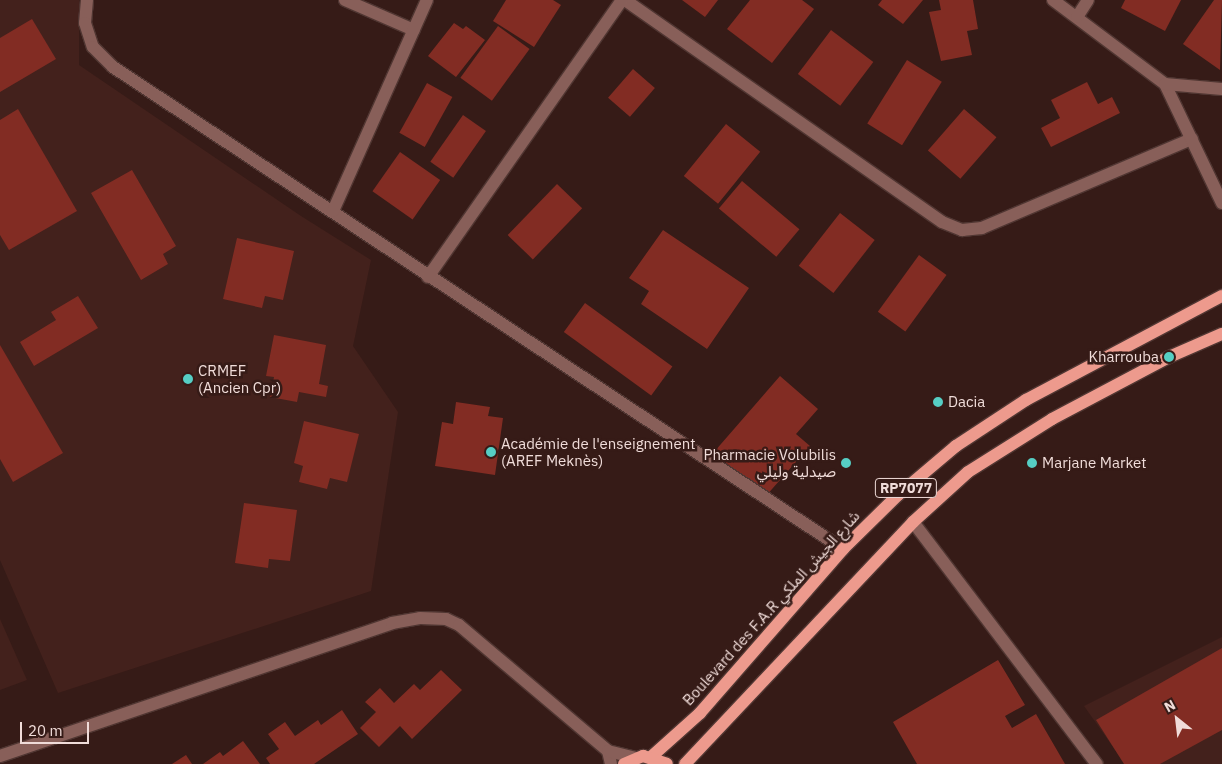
<!DOCTYPE html>
<html>
<head>
<meta charset="utf-8">
<style>
  body { margin:0 }
  #map { position:relative; width:1222px; height:764px; overflow:hidden; background:#361b17; font-family:"IBM Plex Sans","Noto Sans Arabic",sans-serif }
  div>[style] { position:absolute }
  .built>* { inset:0; background:#43211c }
  .building>* { inset:0; background:#822c23; transform-origin:0 0 }
  .roads { filter:drop-shadow(1px 0 #503632) drop-shadow(-1px 0 #503632) drop-shadow(0 1px #503632) drop-shadow(0 -1px #503632) }
  .minor>* { height:12px; margin:-6px; padding:0 6px; transform-origin:6px; border-radius:6px; background:#885f59 }
  .major>* { height:12px; margin:-6px; padding:0 6px; transform-origin:6px; border-radius:6px; background:#ed9a8d }
  .dots>* { width:14px; height:14px; translate:-50% -50%; box-sizing:border-box; border:2px solid #361b17; border-radius:50% }
  span { translate:-50% -50%; white-space:nowrap; text-align:center; line-height:1.15; -webkit-text-stroke:5px #361b17; paint-order:stroke }
  .shield-label span { padding:1px 4px; background:#361b17; border:1px solid; border-radius:4px; -webkit-text-stroke-width:0 }
  .shield-label { font-size:14px; color:#f0dcd9; font-weight:700 }
  .poi-label { font-size:15px; color:#f0dcd9 }
  .right { translate:-100% -50%; text-align:right }
  .left { translate:0 -50%; text-align:left }
  .street-label { font-size:15px; color:#f0dcd9 }
  .north { position:absolute; left:1152px; top:694px; width:50px; height:50px; -webkit-text-stroke:4px #361b17; paint-order:stroke; rotate:331deg; font-size:14px; font-weight:700; line-height:20px; text-align:center; color:#f0dcd9 }
  .north::after { content:''; display:block; margin:auto; width:18px; height:22px; background:#f0dcd9; clip-path:polygon(50% 0,100% 100%,50% 72%,0 100%) }
  .scale { position:absolute; left:20px; top:722px; width:69px; height:22px; box-sizing:border-box; border:2px solid #f0dcd9; border-top:0; padding-left:6px; font-size:15px; line-height:18px; white-space:nowrap; color:#f0dcd9; -webkit-text-stroke:4px #361b17; paint-order:stroke }
</style>
</head>
<body>
<div id="map">
  <div class="built">
    <div style="clip-path:polygon(0 0,79px 0,79px 65px,301px 216px,371px 260px,353px 346px,398px 412px,371px 591px,58px 693px,0 560px)"></div>
    <div style="clip-path:polygon(0 619px,27px 680px,0 690px)"></div>
    <div style="clip-path:polygon(1222px 637px,1222px 764px,1125px 764px,1084px 706px)"></div>
  </div>
  <div class="building">
    <div style="clip-path:polygon(506px 0,553px 0,561px 5px,534px 47px,493px 21px)"></div>
    <div style="clip-path:polygon(682px 0,718px 0,705px 17px)"></div>
    <div style="clip-path:polygon(750px 0,802px 0,814px 9px,772px 63px,727px 29px)"></div>
    <div style="clip-path:polygon(882px 0,923px 0,903px 24px,878px 5px)"></div>
    <div style="clip-path:polygon(939px 0,973px 0,978px 29px,967px 31px,972px 55px,941px 61px,929px 12px,941px 10px)"></div>
    <div style="clip-path:polygon(1125px 0,1181px 0,1165px 31px,1121px 8px)"></div>
    <div style="clip-path:polygon(1214px 0,1222px 0,1220px 70px,1183px 44px)"></div>
    <div style="clip-path:polygon(32px 19px,56px 59px,0 92px,0 38px)"></div>
    <div style="clip-path:polygon(454px 23px,463px 29px,466px 26px,485px 40px,456px 77px,428px 56px)"></div>
    <div style="left:498px;top:26px;width:39px;height:64px;rotate:36deg"></div>
    <div style="left:831px;top:30px;width:53px;height:55px;rotate:37deg"></div>
    <div style="left:907px;top:60px;width:41px;height:75px;rotate:32deg"></div>
    <div style="left:633px;top:69px;width:29px;height:38px;rotate:41deg"></div>
    <div style="clip-path:polygon(1087px 82px,1098px 104px,1112px 97px,1120px 113px,1051px 147px,1041px 128px,1060px 118px,1051px 100px)"></div>
    <div style="left:427px;top:83px;width:29px;height:57px;rotate:29deg"></div>
    <div style="clip-path:polygon(18px 109px,77px 211px,9px 250px,0 235px,0 120px)"></div>
    <div style="left:964px;top:109px;width:43px;height:55px;rotate:41deg"></div>
    <div style="left:463px;top:115px;width:28px;height:57px;rotate:35deg"></div>
    <div style="left:726px;top:124px;width:44px;height:67px;rotate:39deg"></div>
    <div style="left:400px;top:152px;width:49px;height:48px;rotate:35deg"></div>
    <div style="clip-path:polygon(132px 170px,176px 246px,163px 254px,168px 264px,141px 280px,91px 193px)"></div>
    <div style="left:742px;top:181px;width:75px;height:36px;rotate:40deg"></div>
    <div style="left:557px;top:184px;width:35px;height:71px;rotate:44deg"></div>
    <div style="left:840px;top:213px;width:44px;height:67px;rotate:38deg"></div>
    <div style="clip-path:polygon(663px 230px,749px 288px,707px 349px,641px 304px,649px 291px,629px 278px)"></div>
    <div style="clip-path:polygon(237px 238px,294px 251px,283px 300px,265px 296px,262px 308px,223px 299px)"></div>
    <div style="left:919px;top:255px;width:34px;height:70px;rotate:36deg"></div>
    <div style="clip-path:polygon(78px 296px,98px 328px,34px 366px,20px 342px,56px 320px,51px 312px)"></div>
    <div style="left:585px;top:303px;width:108px;height:36px;rotate:36deg"></div>
    <div style="clip-path:polygon(274px 335px,326px 345px,319px 384px,328px 386px,326px 397px,299px 392px,297px 402px,270px 397px,274px 377px,266px 376px)"></div>
    <div style="clip-path:polygon(0 345px,63px 453px,13px 482px,0 459px)"></div>
    <div style="clip-path:polygon(780px 376px,818px 409px,796px 434px,810px 446px,765px 497px,714px 452px)"></div>
    <div style="clip-path:polygon(456px 402px,490px 407px,488px 416px,503px 418px,495px 475px,435px 466px,442px 422px,453px 424px)"></div>
    <div style="clip-path:polygon(304px 421px,359px 434px,347px 482px,330px 478px,327px 489px,299px 482px,303px 466px,294px 463px)"></div>
    <div style="clip-path:polygon(244px 503px,297px 510px,290px 561px,269px 559px,268px 568px,235px 563px)"></div>
    <div style="clip-path:polygon(1222px 648px,1222px 730px,1160px 764px,1124px 764px,1096px 720px)"></div>
    <div style="clip-path:polygon(998px 660px,1025px 705px,1005px 716px,1012px 728px,1036px 714px,1065px 764px,917px 764px,893px 722px)"></div>
    <div style="clip-path:polygon(441px 670px,462px 690px,412px 739px,400px 726px,379px 747px,360px 728px,376px 712px,365px 702px,380px 688px,394px 703px,414px 684px,420px 690px)"></div>
    <div style="clip-path:polygon(342px 710px,358px 734px,314px 764px,270px 764px,266px 758px,279px 749px,268px 734px,285px 722px,295px 736px,318px 720px,321px 725px)"></div>
    <div style="clip-path:polygon(243px 741px,260px 764px,203px 764px,220px 752px,223px 756px)"></div>
    <div style="clip-path:polygon(186px 755px,192px 764px,172px 764px)"></div>
  </div>
  <div class="roads">
    <div class="minor">
      <div style="left:87px;top:0;width:23px;rotate:95deg"></div>
      <div style="left:85px;top:23px;width:25px;rotate:72deg"></div>
      <div style="left:93px;top:47px;width:28px;rotate:45deg"></div>
      <div style="left:113px;top:67px;width:875px;rotate:33.44deg"></div>
      <div style="left:345px;top:0;width:75px;rotate:23.5deg"></div>
      <div style="left:625px;top:0;width:387px;rotate:35deg"></div>
      <div style="left:942px;top:222px;width:22px;rotate:22deg"></div>
      <div style="left:962px;top:230px;width:20px;rotate:-6deg"></div>
      <div style="left:982px;top:228px;width:228px;rotate:-23deg"></div>
      <div style="left:1053px;top:0;width:140px;rotate:36.9deg"></div>
      <div style="left:1165px;top:84px;width:132px;rotate:64.4deg"></div>
      <div style="left:1077px;top:17px;width:20px;rotate:-57deg"></div>
      <div style="left:1165px;top:84px;width:57px;rotate:5deg"></div>
      <div style="left:333px;top:211px;width:231px;rotate:-66deg"></div>
      <div style="left:428px;top:277px;width:338px;rotate:-55deg"></div>
      <div style="left:913px;top:522px;width:304px;rotate:52.8deg"></div>
      <div style="left:0;top:756px;width:414px;rotate:-18.7deg"></div>
      <div style="left:392px;top:623px;width:28px;rotate:-10deg"></div>
      <div style="left:420px;top:618px;width:26px;rotate:2deg"></div>
      <div style="left:446px;top:619px;width:14px;rotate:25deg"></div>
      <div style="left:459px;top:625px;width:195px;rotate:40.2deg"></div>
      <div style="left:611px;top:764px;width:13px;rotate:-103deg"></div>
      <div style="left:608px;top:751px;width:29px;rotate:14deg"></div>
    </div>
    <div class="major">
      <div style="left:651px;top:757px;width:66px;rotate:-41.9deg"></div>
      <div style="left:700px;top:713px;width:218px;rotate:-48.9deg"></div>
      <div style="left:843px;top:549px;width:77px;rotate:-44.5deg"></div>
      <div style="left:898px;top:495px;width:76px;rotate:-40.2deg"></div>
      <div style="left:956px;top:446px;width:84px;rotate:-33.3deg"></div>
      <div style="left:1026px;top:400px;width:222px;rotate:-28deg"></div>
      <div style="left:624px;top:764px;width:21px;rotate:-23deg"></div>
      <div style="left:643px;top:756px;width:25px;rotate:18deg"></div>
      <div style="left:685px;top:764px;width:332px;rotate:-46.7deg"></div>
      <div style="left:913px;top:522px;width:74px;rotate:-42.3deg"></div>
      <div style="left:968px;top:472px;width:99px;rotate:-32.2deg"></div>
      <div style="left:1052px;top:419px;width:132px;rotate:-27.9deg"></div>
      <div style="left:1169px;top:357px;width:58px;rotate:-23.5deg"></div>
    </div>
  </div>
  <div class="dots">
    <div style="left:1169px;top:357px;background:#56cec4"></div>
    <div style="left:188px;top:379px;background:#56cec4"></div>
    <div style="left:938px;top:402px;background:#56cec4"></div>
    <div style="left:491px;top:452px;background:#56cec4"></div>
    <div style="left:846px;top:463px;background:#56cec4"></div>
    <div style="left:1032px;top:463px;background:#56cec4"></div>
  </div>
  <div class="shield-label">
    <span style="left:906px;top:488px">RP7077</span>
  </div>
  <div class="poi-label">
    <span class="right" style="left:1159px;top:357px">Kharrouba</span>
    <span class="left" style="left:198px;top:379px">CRMEF<br>(Ancien Cpr)</span>
    <span class="left" style="left:948px;top:402px">Dacia</span>
    <span class="left" style="left:501px;top:452px">Académie de l'enseignement<br>(AREF Meknès)</span>
    <span class="right" style="left:836px;top:463px">Pharmacie Volubilis<br>صيدلية وليلي</span>
    <span class="left" style="left:1042px;top:463px">Marjane Market</span>
  </div>
  <div class="street-label">
    <span style="left:771px;top:608px;rotate:-48deg">Boulevard des F.A.R شارع الجيش الملكي</span>
  </div>
  <div class="north">N</div>
  <div class="scale">20 m</div>
</div>
</body>
</html>
